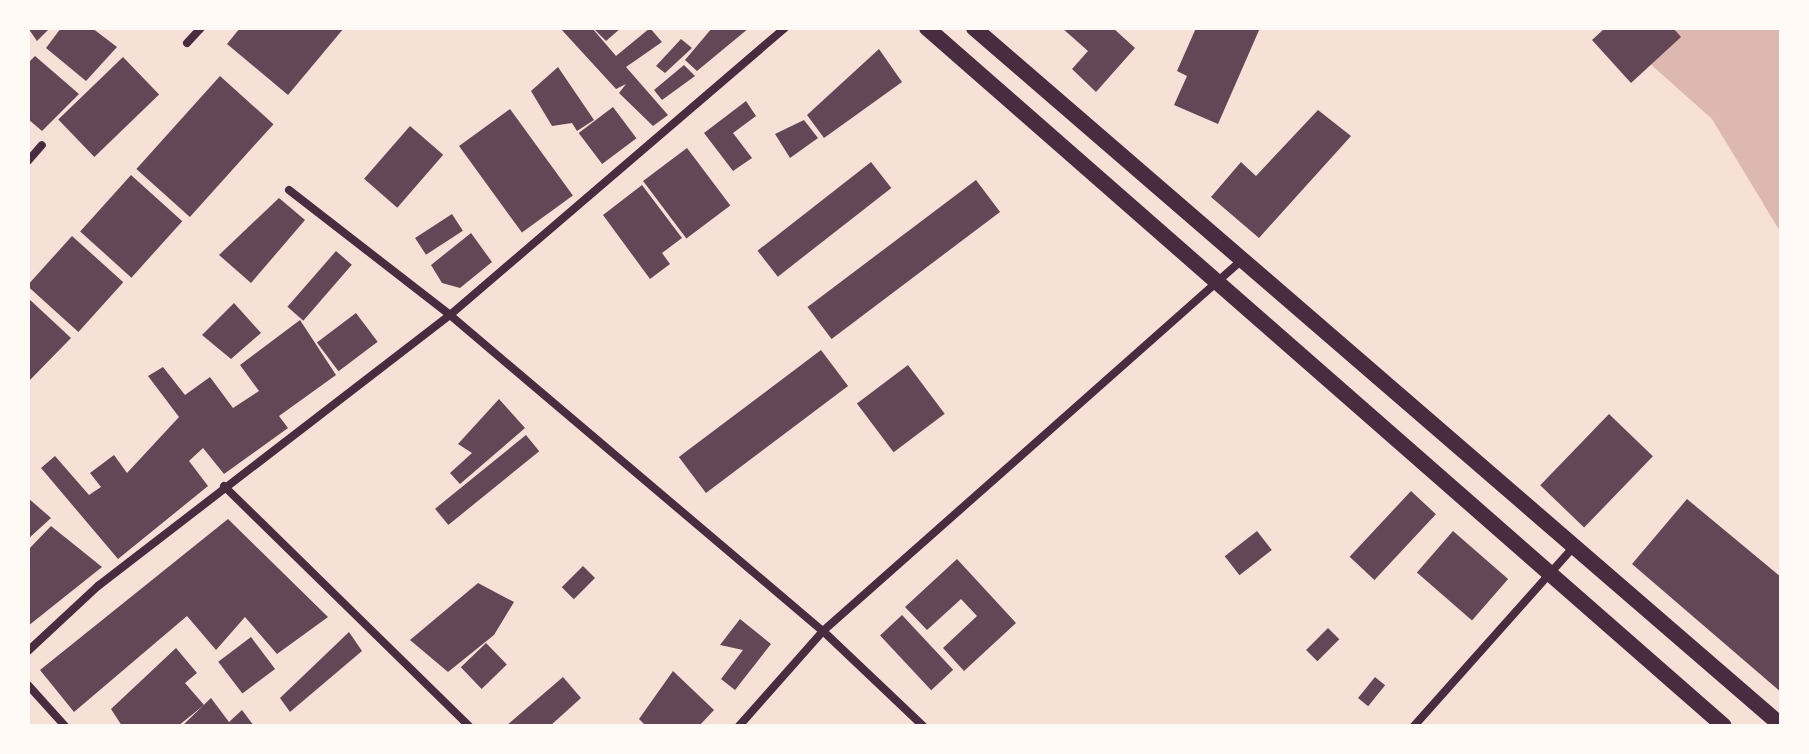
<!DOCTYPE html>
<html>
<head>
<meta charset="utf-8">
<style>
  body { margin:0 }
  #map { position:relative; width:1809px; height:754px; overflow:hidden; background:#f7e1d7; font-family:"Public Sans",sans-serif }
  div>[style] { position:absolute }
  .water>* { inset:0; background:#dcb8b0 }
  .building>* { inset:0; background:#644757; transform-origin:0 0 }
  .minor>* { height:8px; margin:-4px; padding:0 4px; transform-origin:4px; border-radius:4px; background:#4a2c40 }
  .secondary>* { height:16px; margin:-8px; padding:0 8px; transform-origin:8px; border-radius:8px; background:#4a2c40 }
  span { translate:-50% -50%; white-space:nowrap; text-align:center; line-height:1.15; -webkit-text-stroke:7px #fffaf5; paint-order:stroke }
  .frame { position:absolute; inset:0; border:30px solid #fffaf5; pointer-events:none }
</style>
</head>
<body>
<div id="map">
  <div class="water">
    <div style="clip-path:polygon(1610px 28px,1781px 28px,1781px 233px,1712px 119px)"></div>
  </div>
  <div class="building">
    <div style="clip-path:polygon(28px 28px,50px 28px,37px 41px)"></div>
    <div style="clip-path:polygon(61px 28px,92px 28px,117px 47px,86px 81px,46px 48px)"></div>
    <div style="clip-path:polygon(240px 28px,344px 28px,288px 95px,227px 44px)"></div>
    <div style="clip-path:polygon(560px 28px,592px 28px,616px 56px,650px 28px,662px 42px,626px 67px,668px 115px,653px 126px,619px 93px,626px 84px,616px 89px)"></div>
    <div style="clip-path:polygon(593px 28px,621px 28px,606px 41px)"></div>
    <div style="clip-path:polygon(712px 28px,749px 28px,697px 71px,685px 60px)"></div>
    <div style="clip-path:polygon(1062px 28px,1113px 28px,1135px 48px,1096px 92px,1072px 69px,1088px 51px)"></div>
    <div style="clip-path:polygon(1196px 28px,1260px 28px,1218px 124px,1174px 105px,1187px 76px,1177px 71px)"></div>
    <div style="clip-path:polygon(1605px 28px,1673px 28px,1681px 37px,1631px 83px,1592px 40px)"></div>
    <div style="clip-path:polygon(681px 39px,692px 48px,665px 73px,656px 66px)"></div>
    <div style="clip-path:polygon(879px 49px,902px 82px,824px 138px,807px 115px)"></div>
    <div style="clip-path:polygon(35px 56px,79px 94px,42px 131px,28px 119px,28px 63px)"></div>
    <div style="left:123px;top:57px;width:52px;height:90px;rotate:46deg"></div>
    <div style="clip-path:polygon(684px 65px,695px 76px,662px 100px,654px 90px)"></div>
    <div style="clip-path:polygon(558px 67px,594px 120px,577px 131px,572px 123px,552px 126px,531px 91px)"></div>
    <div style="left:220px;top:76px;width:72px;height:125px;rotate:42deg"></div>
    <div style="clip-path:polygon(746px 101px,756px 116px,733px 133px,752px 158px,733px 171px,704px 133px)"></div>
    <div style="left:613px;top:107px;width:39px;height:43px;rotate:53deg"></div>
    <div style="left:510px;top:109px;width:107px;height:63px;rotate:54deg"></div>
    <div style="clip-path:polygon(1318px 110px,1351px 136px,1259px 238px,1211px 197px,1241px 162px,1256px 176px)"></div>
    <div style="clip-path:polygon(804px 120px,818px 138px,790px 158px,775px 134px)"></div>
    <div style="left:410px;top:126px;width:44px;height:70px;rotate:41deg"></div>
    <div style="left:687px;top:148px;width:72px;height:55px;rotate:53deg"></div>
    <div style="left:871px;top:162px;width:33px;height:144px;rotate:52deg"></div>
    <div style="left:131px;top:175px;width:69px;height:76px;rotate:42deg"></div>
    <div style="left:976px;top:180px;width:40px;height:211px;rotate:53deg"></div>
    <div style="clip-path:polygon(642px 185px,682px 238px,662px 253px,670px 264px,650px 279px,603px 215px)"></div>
    <div style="clip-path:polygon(279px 198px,305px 220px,251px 283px,219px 255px)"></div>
    <div style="left:452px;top:214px;width:20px;height:44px;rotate:57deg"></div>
    <div style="clip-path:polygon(471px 233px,492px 262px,460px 288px,442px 283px,431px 265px)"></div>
    <div style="left:72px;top:236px;width:69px;height:67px;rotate:42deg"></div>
    <div style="left:336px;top:251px;width:21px;height:74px;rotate:41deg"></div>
    <div style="clip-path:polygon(28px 298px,71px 338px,28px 382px)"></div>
    <div style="clip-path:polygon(234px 303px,261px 333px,231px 359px,202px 335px)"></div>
    <div style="left:356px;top:313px;width:36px;height:49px;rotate:53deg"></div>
    <div style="clip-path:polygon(300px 320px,336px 375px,279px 416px,288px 428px,224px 474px,203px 448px,189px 461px,208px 486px,118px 559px,41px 468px,55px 456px,89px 495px,101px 487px,90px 473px,114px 455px,127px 473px,179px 417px,148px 376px,163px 367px,185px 395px,210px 377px,233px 408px,259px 391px,240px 365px)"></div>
    <div style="left:821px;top:350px;width:45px;height:178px;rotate:53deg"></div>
    <div style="left:908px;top:365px;width:61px;height:64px;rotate:53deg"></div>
    <div style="clip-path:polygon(499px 399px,525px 428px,460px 484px,450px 473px,472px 453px,458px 444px)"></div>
    <div style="left:1609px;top:414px;width:61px;height:99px;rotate:44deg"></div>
    <div style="left:526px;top:435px;width:21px;height:117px;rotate:51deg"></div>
    <div style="left:1411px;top:491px;width:34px;height:90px;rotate:43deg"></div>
    <div style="clip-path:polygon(28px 498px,51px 518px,28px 539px)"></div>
    <div style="clip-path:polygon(1687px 499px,1781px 577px,1781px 692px,1632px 564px)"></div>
    <div style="clip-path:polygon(228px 519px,328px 617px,277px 654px,245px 617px,216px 650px,187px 616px,74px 712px,40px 670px)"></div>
    <div style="clip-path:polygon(51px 526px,102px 567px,28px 626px,28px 550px)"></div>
    <div style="left:1257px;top:531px;width:24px;height:41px;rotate:52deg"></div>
    <div style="left:1453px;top:531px;width:73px;height:55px;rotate:41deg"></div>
    <div style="clip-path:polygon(957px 559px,1016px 623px,964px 671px,943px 648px,977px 616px,961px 599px,927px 630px,905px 607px)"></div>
    <div style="left:583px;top:566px;width:17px;height:30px;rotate:45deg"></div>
    <div style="clip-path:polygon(478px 583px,514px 602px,494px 635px,448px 672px,410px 640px)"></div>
    <div style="left:902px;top:615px;width:75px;height:30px;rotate:47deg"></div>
    <div style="clip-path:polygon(740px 619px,771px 644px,735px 690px,721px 679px,743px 650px,720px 645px)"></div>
    <div style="left:1328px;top:628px;width:16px;height:31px;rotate:45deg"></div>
    <div style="clip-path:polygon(349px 632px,362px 651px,290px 712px,280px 698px)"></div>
    <div style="left:251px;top:637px;width:40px;height:41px;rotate:53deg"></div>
    <div style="left:486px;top:643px;width:30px;height:35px;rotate:46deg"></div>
    <div style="clip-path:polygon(176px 648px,197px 673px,185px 683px,204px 705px,178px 726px,122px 726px,111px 709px)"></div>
    <div style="clip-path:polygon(673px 671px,714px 710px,699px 726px,646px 726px,639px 719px)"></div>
    <div style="clip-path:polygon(563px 677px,581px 698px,550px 726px,506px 726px)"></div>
    <div style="left:1375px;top:677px;width:13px;height:27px;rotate:39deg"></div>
    <div style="clip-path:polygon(211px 698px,229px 722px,242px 710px,254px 726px,182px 726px)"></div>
  </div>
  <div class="minor">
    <div style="left:187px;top:43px;width:21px;rotate:-47deg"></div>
    <div style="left:28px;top:161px;width:21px;rotate:-49deg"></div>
    <div style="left:289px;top:190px;width:204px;rotate:37.8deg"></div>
    <div style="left:450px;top:315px;width:489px;rotate:40.3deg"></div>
    <div style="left:823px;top:631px;width:138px;rotate:43.5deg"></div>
    <div style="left:224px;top:486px;width:343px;rotate:44.4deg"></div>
    <div style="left:28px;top:651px;width:96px;rotate:-42.9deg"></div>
    <div style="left:98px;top:586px;width:444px;rotate:-37.6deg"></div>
    <div style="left:450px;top:315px;width:441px;rotate:-40.6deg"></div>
    <div style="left:28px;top:685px;width:55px;rotate:47.9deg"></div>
    <div style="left:739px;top:726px;width:127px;rotate:-48.5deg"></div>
    <div style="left:823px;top:631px;width:561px;rotate:-41.53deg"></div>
    <div style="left:1414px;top:726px;width:242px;rotate:-48.3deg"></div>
  </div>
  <div class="secondary">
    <div style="left:927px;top:28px;width:1059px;rotate:41.21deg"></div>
    <div style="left:974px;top:28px;width:1066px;rotate:40.82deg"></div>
  </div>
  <div class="frame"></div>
</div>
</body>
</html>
